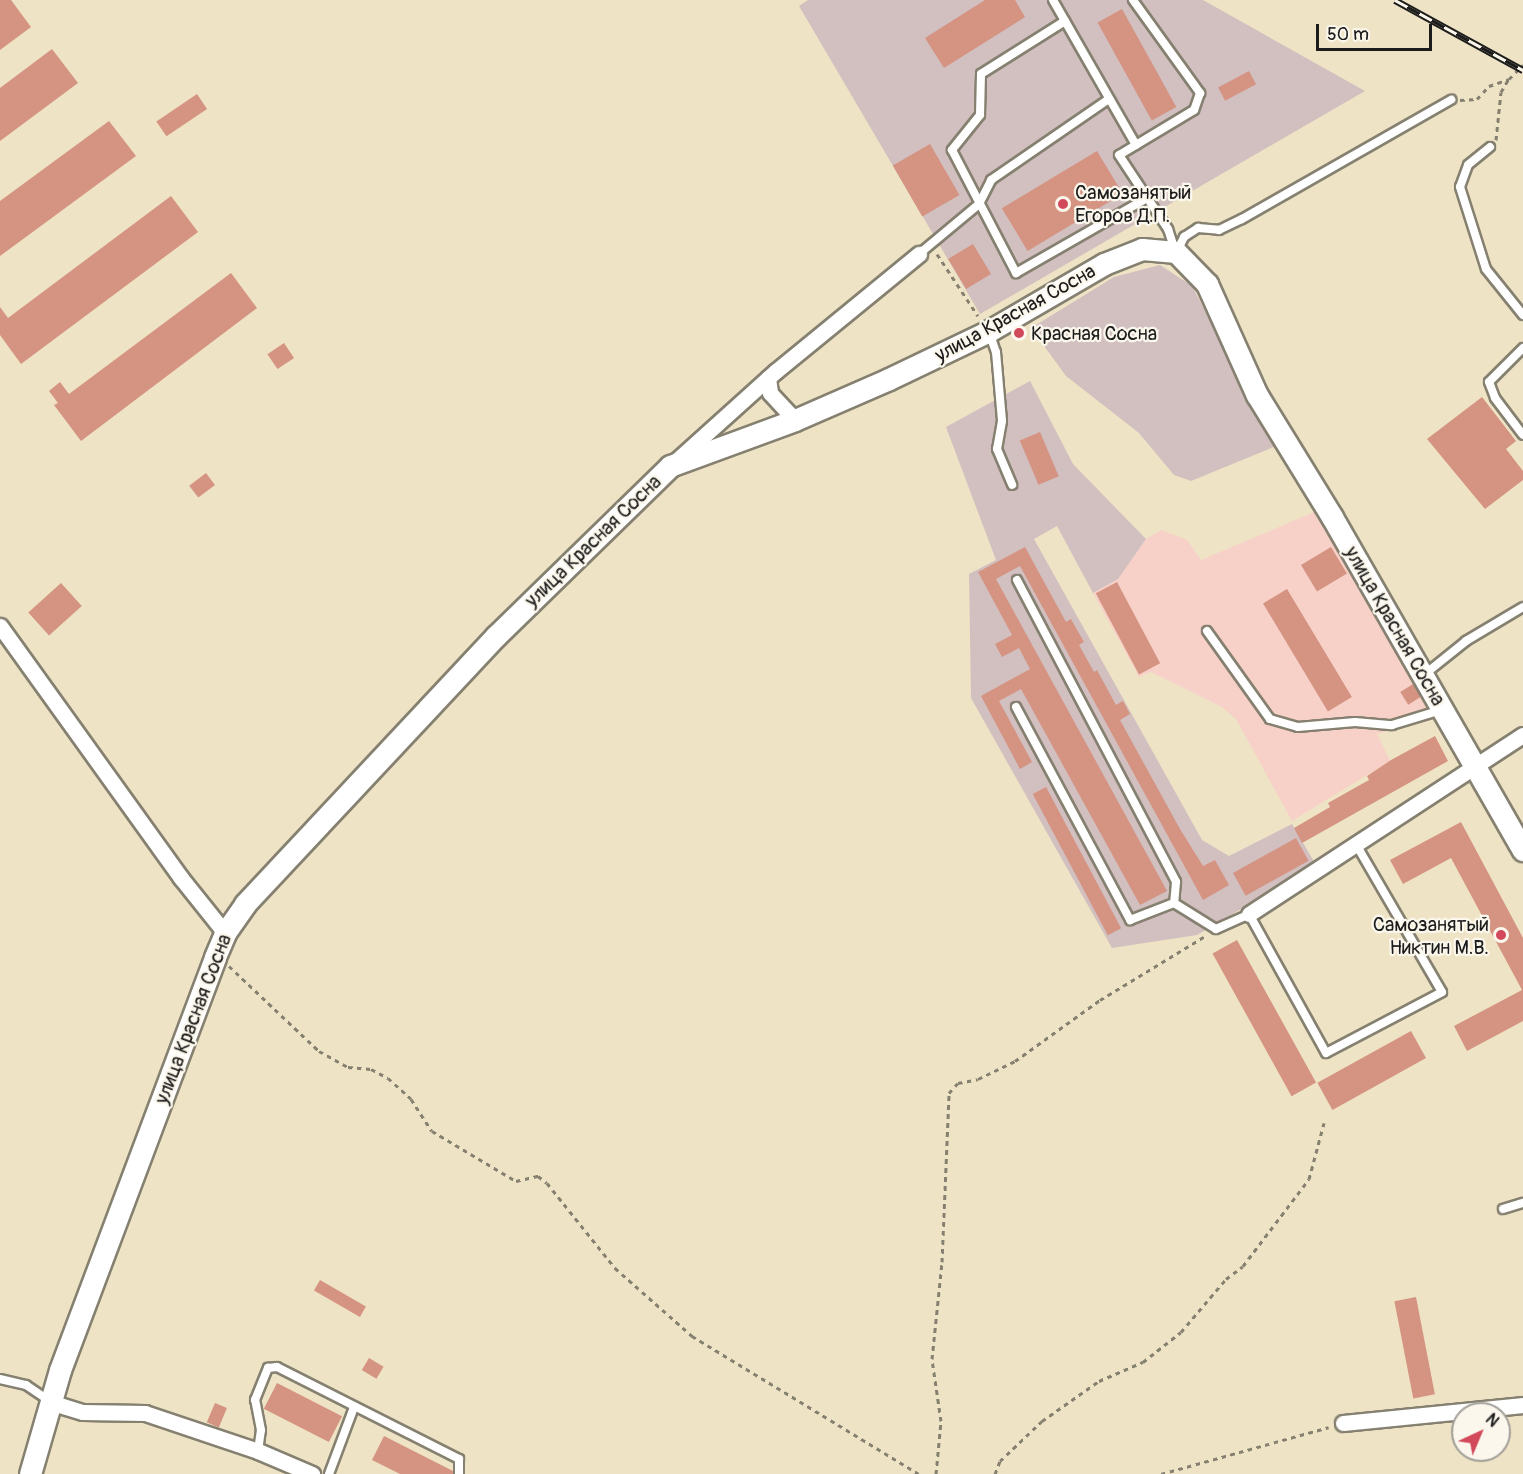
<!DOCTYPE html>
<html>
<head>
<meta charset="utf-8">
<style>
  body { margin:0 }
  #map { position:relative; width:1523px; height:1474px; overflow:hidden; background:#eee3c4; font-family:Pangolin,sans-serif }
  div>[style] { position:absolute }
  .built>* { inset:0; background:#f7d1c8 }
  .industrial>* { inset:0; background:#d2bfc0 }
  .building>* { inset:0; background:#d59382; transform-origin:0 0 }
  .path>* { height:3px; margin-top:-1.5px; transform-origin:0; background:repeating-linear-gradient(90deg,#858070 0 4.5px,transparent 0 9px) }
  .roads { filter:drop-shadow(2px 0 #858070) drop-shadow(-2px 0 #858070) drop-shadow(0 2px #858070) drop-shadow(0 -2px #858070) }
  .lane>* { height:8px; margin:-4px; padding:0 4px; transform-origin:4px; border-radius:4px; background:#fff }
  .street>* { height:15px; margin:-7.5px; padding:0 7.5px; transform-origin:7.5px; border-radius:7.5px; background:#fff }
  .secondary>* { height:21px; margin:-10.5px; padding:0 10.5px; transform-origin:10.5px; border-radius:10.5px; background:#fff }
  .rail>* { height:7px; margin-top:-3.5px; transform-origin:0; background:repeating-linear-gradient(90deg,#fbf7ec 0 14px,#1c1c1c 0 28px); box-sizing:border-box; border-block:2px solid #1c1c1c }
  .dots>* { width:16px; height:16px; translate:-50% -50%; box-sizing:border-box; border:3px solid #fbf7ec; border-radius:50% }
  span { translate:-50% -50%; white-space:nowrap; text-align:center; line-height:1.15; -webkit-text-stroke:4.5px #fbf7ec; paint-order:stroke }
  .poi-label { font-size:20px; color:#1c1c1c }
  .left { translate:0 -50%; text-align:left }
  .right { translate:-100% -50%; text-align:right }
  .street-label { font-size:20px; color:#1c1c1c }
  .north { position:absolute; left:1451px; top:1402px; width:60px; height:60px; box-sizing:border-box; background:#fbf7ec; border:2px solid #a29f99; border-radius:50%; rotate:44deg; font-size:16px; font-weight:700; line-height:24px; text-align:center; color:#1c1c1c }
  .north::after { content:''; display:block; margin:auto; width:21px; height:27px; background:#d1495b; clip-path:polygon(50% 0,100% 100%,50% 72%,0 100%) }
  .scale { position:absolute; left:1316px; top:24px; width:116px; height:27px; box-sizing:border-box; border:3px solid #1c1c1c; border-top:0; padding-left:8px; font-size:18px; line-height:21px; white-space:nowrap; color:#1c1c1c; -webkit-text-stroke:4px #fbf7ec; paint-order:stroke }
</style>
</head>
<body>
<div id="map">
  <div class="built">
    <div style="clip-path:polygon(1319px 510px,1433px 704px,1430px 720px,1377px 734px,1390px 761px,1292px 821px,1236px 719px,1222px 707px,1151px 672px,1139px 677px,1093px 593px,1118px 579px,1146px 539px,1161px 530px,1187px 540px,1201px 560px)"></div>
  </div>
  <div class="industrial">
    <div style="clip-path:polygon(808px 0,1203px 0,1365px 91px,980px 314px,799px 6px)"></div>
    <div style="clip-path:polygon(1160px 265px,1192px 286px,1276px 446px,1191px 481px,1174px 475px,1139px 433px,1066px 376px,1031px 328px,1114px 277px)"></div>
    <div style="clip-path:polygon(1030px 381px,1073px 464px,1146px 539px,1118px 579px,1093px 593px,1057px 526px,1034px 539px,1202px 840px,1229px 856px,1292px 824px,1316px 865px,1197px 935px,1112px 948px,971px 698px,969px 574px,996px 560px,946px 427px)"></div>
  </div>
  <div class="building">
    <div style="clip-path:polygon(0 0,11px 0,31px 27px,0 50px)"></div>
    <div style="clip-path:polygon(985px 0,1015px 0,1025px 17px,944px 68px,925px 38px)"></div>
    <div style="left:1122px;top:9px;width:112px;height:28px;rotate:61deg"></div>
    <div style="clip-path:polygon(52px 49px,78px 83px,0 141px,0 88px)"></div>
    <div style="left:1249px;top:71px;width:15px;height:35px;rotate:62deg"></div>
    <div style="left:197px;top:94px;width:18px;height:49px;rotate:56deg"></div>
    <div style="clip-path:polygon(109px 121px,136px 156px,0 256px,0 201px)"></div>
    <div style="left:930px;top:144px;width:59px;height:43px;rotate:60deg"></div>
    <div style="left:1097px;top:151px;width:50px;height:111px;rotate:59deg"></div>
    <div style="clip-path:polygon(171px 196px,198px 232px,21px 364px,0 335px,0 307px,8px 318px)"></div>
    <div style="left:973px;top:244px;width:35px;height:29px;rotate:59deg"></div>
    <div style="clip-path:polygon(231px 273px,257px 308px,81px 441px,54px 405px,58px 403px,49px 391px,60px 382px,69px 394px)"></div>
    <div style="left:284px;top:343px;width:18px;height:20px;rotate:56deg"></div>
    <div style="clip-path:polygon(1482px 397px,1516px 441px,1506px 449px,1523px 471px,1523px 480px,1485px 509px,1427px 439px)"></div>
    <div style="left:1040px;top:432px;width:48px;height:22px;rotate:67deg"></div>
    <div style="left:206px;top:473px;width:15px;height:21px;rotate:53deg"></div>
    <div style="clip-path:polygon(1025px 547px,1066px 622px,1071px 619px,1084px 642px,1079px 645px,1094px 672px,1097px 670px,1116px 705px,1123px 701px,1130px 714px,1120px 720px,1180px 829px,1203px 866px,1215px 860px,1229px 885px,1203px 900px,1020px 566px,996px 579px,1167px 891px,1140px 905px,1021px 689px,999px 701px,1032px 762px,1020px 769px,981px 696px,1030px 669px,1019px 648px,1002px 657px,995px 644px,1012px 635px,978px 572px)"></div>
    <div style="left:1331px;top:547px;width:31px;height:35px;rotate:59deg"></div>
    <div style="left:1117px;top:582px;width:92px;height:24px;rotate:62deg"></div>
    <div style="left:61px;top:583px;width:31px;height:44px;rotate:48deg"></div>
    <div style="left:1287px;top:589px;width:126px;height:28px;rotate:59deg"></div>
    <div style="left:1413px;top:684px;width:15px;height:15px;rotate:58deg"></div>
    <div style="clip-path:polygon(1435px 736px,1448px 761px,1302px 843px,1294px 828px,1330px 807px,1328px 803px,1369px 780px,1367px 776px,1391px 760px)"></div>
    <div style="left:1046px;top:787px;width:160px;height:15px;rotate:62deg"></div>
    <div style="clip-path:polygon(1461px 822px,1523px 938px,1523px 1021px,1467px 1051px,1454px 1026px,1522px 990px,1451px 858px,1403px 884px,1390px 860px)"></div>
    <div style="left:1296px;top:838px;width:26px;height:72px;rotate:61deg"></div>
    <div style="left:1237px;top:940px;width:163px;height:28px;rotate:61deg"></div>
    <div style="left:1411px;top:1031px;width:31px;height:107px;rotate:61deg"></div>
    <div style="left:320px;top:1280px;width:53px;height:12px;rotate:30deg"></div>
    <div style="left:1416px;top:1297px;width:99px;height:22px;rotate:79deg"></div>
    <div style="left:369px;top:1358px;width:17px;height:14px;rotate:31deg"></div>
    <div style="left:277px;top:1383px;width:73px;height:29px;rotate:27deg"></div>
    <div style="left:215px;top:1403px;width:13px;height:21px;rotate:23deg"></div>
    <div style="clip-path:polygon(384px 1436px,453px 1471px,453px 1474px,400px 1474px,372px 1460px)"></div>
  </div>
  <div class="path">
    <div style="left:1460px;top:100px;width:17px;rotate:-3deg"></div>
    <div style="left:1477px;top:99px;width:18px;rotate:-47deg"></div>
    <div style="left:1489px;top:86px;width:21px;rotate:-19deg"></div>
    <div style="left:1509px;top:79px;width:20px;rotate:-45deg"></div>
    <div style="left:1496px;top:140px;width:48px;rotate:-84.1deg"></div>
    <div style="left:1501px;top:92px;width:14px;rotate:-60deg"></div>
    <div style="left:937px;top:254px;width:74px;rotate:56.5deg"></div>
    <div style="left:229px;top:966px;width:124px;rotate:43.4deg"></div>
    <div style="left:319px;top:1051px;width:33px;rotate:29deg"></div>
    <div style="left:348px;top:1067px;width:23px;rotate:5deg"></div>
    <div style="left:371px;top:1069px;width:19px;rotate:28deg"></div>
    <div style="left:388px;top:1078px;width:31px;rotate:42deg"></div>
    <div style="left:411px;top:1099px;width:38px;rotate:57deg"></div>
    <div style="left:432px;top:1131px;width:98px;rotate:30.8deg"></div>
    <div style="left:516px;top:1181px;width:23px;rotate:-13deg"></div>
    <div style="left:538px;top:1176px;width:11px;rotate:38deg"></div>
    <div style="left:547px;top:1183px;width:109px;rotate:51.3deg"></div>
    <div style="left:615px;top:1268px;width:103px;rotate:41.4deg"></div>
    <div style="left:692px;top:1336px;width:266px;rotate:31.3deg"></div>
    <div style="left:936px;top:1474px;width:53px;rotate:-84.6deg"></div>
    <div style="left:941px;top:1421px;width:63px;rotate:-98.3deg"></div>
    <div style="left:932px;top:1359px;width:98px;rotate:-84.1deg"></div>
    <div style="left:942px;top:1262px;width:169px;rotate:-87.6deg"></div>
    <div style="left:949px;top:1093px;width:13px;rotate:-48deg"></div>
    <div style="left:958px;top:1083px;width:20px;rotate:-11deg"></div>
    <div style="left:978px;top:1079px;width:41px;rotate:-25.9deg"></div>
    <div style="left:1015px;top:1061px;width:105px;rotate:-35.7deg"></div>
    <div style="left:1100px;top:1000px;width:125px;rotate:-31.3deg"></div>
    <div style="left:995px;top:1474px;width:14px;rotate:-69deg"></div>
    <div style="left:1000px;top:1461px;width:58px;rotate:-43.6deg"></div>
    <div style="left:1042px;top:1421px;width:70px;rotate:-35.1deg"></div>
    <div style="left:1099px;top:1381px;width:48px;rotate:-23.4deg"></div>
    <div style="left:1143px;top:1362px;width:48px;rotate:-38.3deg"></div>
    <div style="left:1181px;top:1332px;width:70px;rotate:-49.7deg"></div>
    <div style="left:1226px;top:1279px;width:21px;rotate:-37deg"></div>
    <div style="left:1243px;top:1266px;width:109px;rotate:-52.8deg"></div>
    <div style="left:1309px;top:1179px;width:58px;rotate:-75deg"></div>
    <div style="left:1161px;top:1474px;width:174px;rotate:-15.6deg"></div>
  </div>
  <div class="roads">
    <div class="lane">
      <div style="left:1053px;top:0;width:167px;rotate:60.2deg"></div>
      <div style="left:1133px;top:0;width:115px;rotate:54.2deg"></div>
      <div style="left:1200px;top:93px;width:18px;rotate:109deg"></div>
      <div style="left:1194px;top:110px;width:87px;rotate:149deg"></div>
      <div style="left:1119px;top:155px;width:89px;rotate:56.5deg"></div>
      <div style="left:1168px;top:229px;width:23px;rotate:72deg"></div>
      <div style="left:1065px;top:21px;width:99px;rotate:147.8deg"></div>
      <div style="left:981px;top:74px;width:41px;rotate:91.4deg"></div>
      <div style="left:980px;top:115px;width:45px;rotate:128.7deg"></div>
      <div style="left:952px;top:150px;width:139px;rotate:62.5deg"></div>
      <div style="left:1016px;top:273px;width:151px;rotate:-29.8deg"></div>
      <div style="left:1490px;top:147px;width:28px;rotate:141deg"></div>
      <div style="left:1468px;top:165px;width:23px;rotate:110deg"></div>
      <div style="left:1460px;top:187px;width:86px;rotate:72.4deg"></div>
      <div style="left:1486px;top:269px;width:59px;rotate:51.2deg"></div>
      <div style="left:1177px;top:251px;width:16px;rotate:-63deg"></div>
      <div style="left:1184px;top:237px;width:17px;rotate:-33deg"></div>
      <div style="left:1198px;top:228px;width:21px;rotate:5deg"></div>
      <div style="left:1219px;top:230px;width:25px;rotate:-26deg"></div>
      <div style="left:1242px;top:219px;width:241px;rotate:-29.7deg"></div>
      <div style="left:919px;top:254px;width:78px;rotate:-39.8deg"></div>
      <div style="left:979px;top:204px;width:27px;rotate:-63deg"></div>
      <div style="left:991px;top:180px;width:143px;rotate:-34.5deg"></div>
      <div style="left:989px;top:332px;width:21px;rotate:71deg"></div>
      <div style="left:996px;top:352px;width:69px;rotate:85deg"></div>
      <div style="left:1002px;top:421px;width:28px;rotate:100deg"></div>
      <div style="left:997px;top:449px;width:39px;rotate:67deg"></div>
      <div style="left:1523px;top:348px;width:48px;rotate:135deg"></div>
      <div style="left:1489px;top:382px;width:17px;rotate:69deg"></div>
      <div style="left:1495px;top:398px;width:46px;rotate:52.9deg"></div>
      <div style="left:1017px;top:580px;width:341px;rotate:62.2deg"></div>
      <div style="left:1176px;top:882px;width:21px;rotate:95deg"></div>
      <div style="left:1207px;top:631px;width:108px;rotate:54.4deg"></div>
      <div style="left:1270px;top:719px;width:29px;rotate:16deg"></div>
      <div style="left:1298px;top:727px;width:57px;rotate:-5deg"></div>
      <div style="left:1355px;top:722px;width:37px;rotate:5deg"></div>
      <div style="left:1392px;top:725px;width:51px;rotate:-17deg"></div>
      <div style="left:1425px;top:674px;width:53px;rotate:-38.8deg"></div>
      <div style="left:1466px;top:641px;width:66px;rotate:-30.8deg"></div>
      <div style="left:1016px;top:707px;width:242px;rotate:61.8deg"></div>
      <div style="left:1130px;top:920px;width:47px;rotate:-21.1deg"></div>
      <div style="left:1174px;top:903px;width:49px;rotate:31.8deg"></div>
      <div style="left:1216px;top:929px;width:36px;rotate:-24deg"></div>
      <div style="left:1249px;top:914px;width:159px;rotate:61deg"></div>
      <div style="left:1326px;top:1053px;width:131px;rotate:-27.7deg"></div>
      <div style="left:1442px;top:992px;width:171px;rotate:-120.2deg"></div>
      <div style="left:1503px;top:1209px;width:21px;rotate:-17deg"></div>
      <div style="left:0;top:1379px;width:27px;rotate:13deg"></div>
      <div style="left:26px;top:1385px;width:29px;rotate:34deg"></div>
      <div style="left:258px;top:1451px;width:21px;rotate:-82deg"></div>
      <div style="left:261px;top:1430px;width:31px;rotate:-101deg"></div>
      <div style="left:255px;top:1400px;width:35px;rotate:-68deg"></div>
      <div style="left:268px;top:1368px;width:9px;rotate:-6deg"></div>
      <div style="left:277px;top:1367px;width:204px;rotate:26.8deg"></div>
      <div style="left:459px;top:1459px;width:15px;rotate:90deg"></div>
      <div style="left:329px;top:1474px;width:72px;rotate:-69.5deg"></div>
    </div>
    <div class="street">
      <div style="left:768px;top:378px;width:15px;rotate:82deg"></div>
      <div style="left:770px;top:393px;width:37px;rotate:47deg"></div>
      <div style="left:677px;top:460px;width:133px;rotate:-42deg"></div>
      <div style="left:776px;top:371px;width:185px;rotate:-39.3deg"></div>
      <div style="left:0;top:626px;width:310px;rotate:54.3deg"></div>
      <div style="left:181px;top:878px;width:70px;rotate:51.3deg"></div>
      <div style="left:1249px;top:914px;width:327px;rotate:-33.2deg"></div>
      <div style="left:53px;top:1403px;width:31px;rotate:17deg"></div>
      <div style="left:83px;top:1412px;width:62px;rotate:0.9deg"></div>
      <div style="left:145px;top:1413px;width:119px;rotate:18.6deg"></div>
      <div style="left:258px;top:1451px;width:59px;rotate:23.1deg"></div>
      <div style="left:1343px;top:1423px;width:181px;rotate:-5.7deg"></div>
    </div>
    <div class="secondary">
      <div style="left:30px;top:1474px;width:108px;rotate:-73.9deg"></div>
      <div style="left:60px;top:1370px;width:441px;rotate:-69.4deg"></div>
      <div style="left:215px;top:957px;width:26px;rotate:-67deg"></div>
      <div style="left:225px;top:933px;width:35px;rotate:-55deg"></div>
      <div style="left:245px;top:904px;width:367px;rotate:-46.9deg"></div>
      <div style="left:496px;top:636px;width:243px;rotate:-44.3deg"></div>
      <div style="left:670px;top:466px;width:133px;rotate:-20.2deg"></div>
      <div style="left:795px;top:420px;width:103px;rotate:-23.6deg"></div>
      <div style="left:889px;top:379px;width:111px;rotate:-25.6deg"></div>
      <div style="left:989px;top:331px;width:133px;rotate:-30.2deg"></div>
      <div style="left:1104px;top:264px;width:41px;rotate:-21.5deg"></div>
      <div style="left:1142px;top:249px;width:34px;rotate:5deg"></div>
      <div style="left:1176px;top:252px;width:45px;rotate:45.9deg"></div>
      <div style="left:1207px;top:284px;width:122px;rotate:65.8deg"></div>
      <div style="left:1257px;top:395px;width:143px;rotate:58.4deg"></div>
      <div style="left:1332px;top:517px;width:384px;rotate:60.2deg"></div>
    </div>
  </div>
  <div class="rail">
    <div style="left:1395px;top:0;width:146px;rotate:28.7deg"></div>
  </div>
  <div class="dots">
    <div style="left:1063px;top:204px;background:#d1495b"></div>
    <div style="left:1019px;top:333px;background:#d1495b"></div>
    <div style="left:1501px;top:935px;background:#d1495b"></div>
  </div>
  <div class="poi-label">
    <span class="left" style="left:1075px;top:204px">Самозанятый<br>Егоров Д.П.</span>
    <span class="left" style="left:1031px;top:333px">Красная Сосна</span>
    <span class="right" style="left:1489px;top:936px">Самозанятый<br>Никтин М.В.</span>
  </div>
  <div class="street-label">
    <span style="left:1015px;top:313px;rotate:-29deg">улица Красная Сосна</span>
    <span style="left:593px;top:541px;rotate:-44deg">улица Красная Сосна</span>
    <span style="left:1395px;top:626px;rotate:60deg">улица Красная Сосна</span>
    <span style="left:193px;top:1019px;rotate:-69deg">улица Красная Сосна</span>
  </div>
  <div class="north">N</div>
  <div class="scale">50 m</div>
</div>
</body>
</html>
